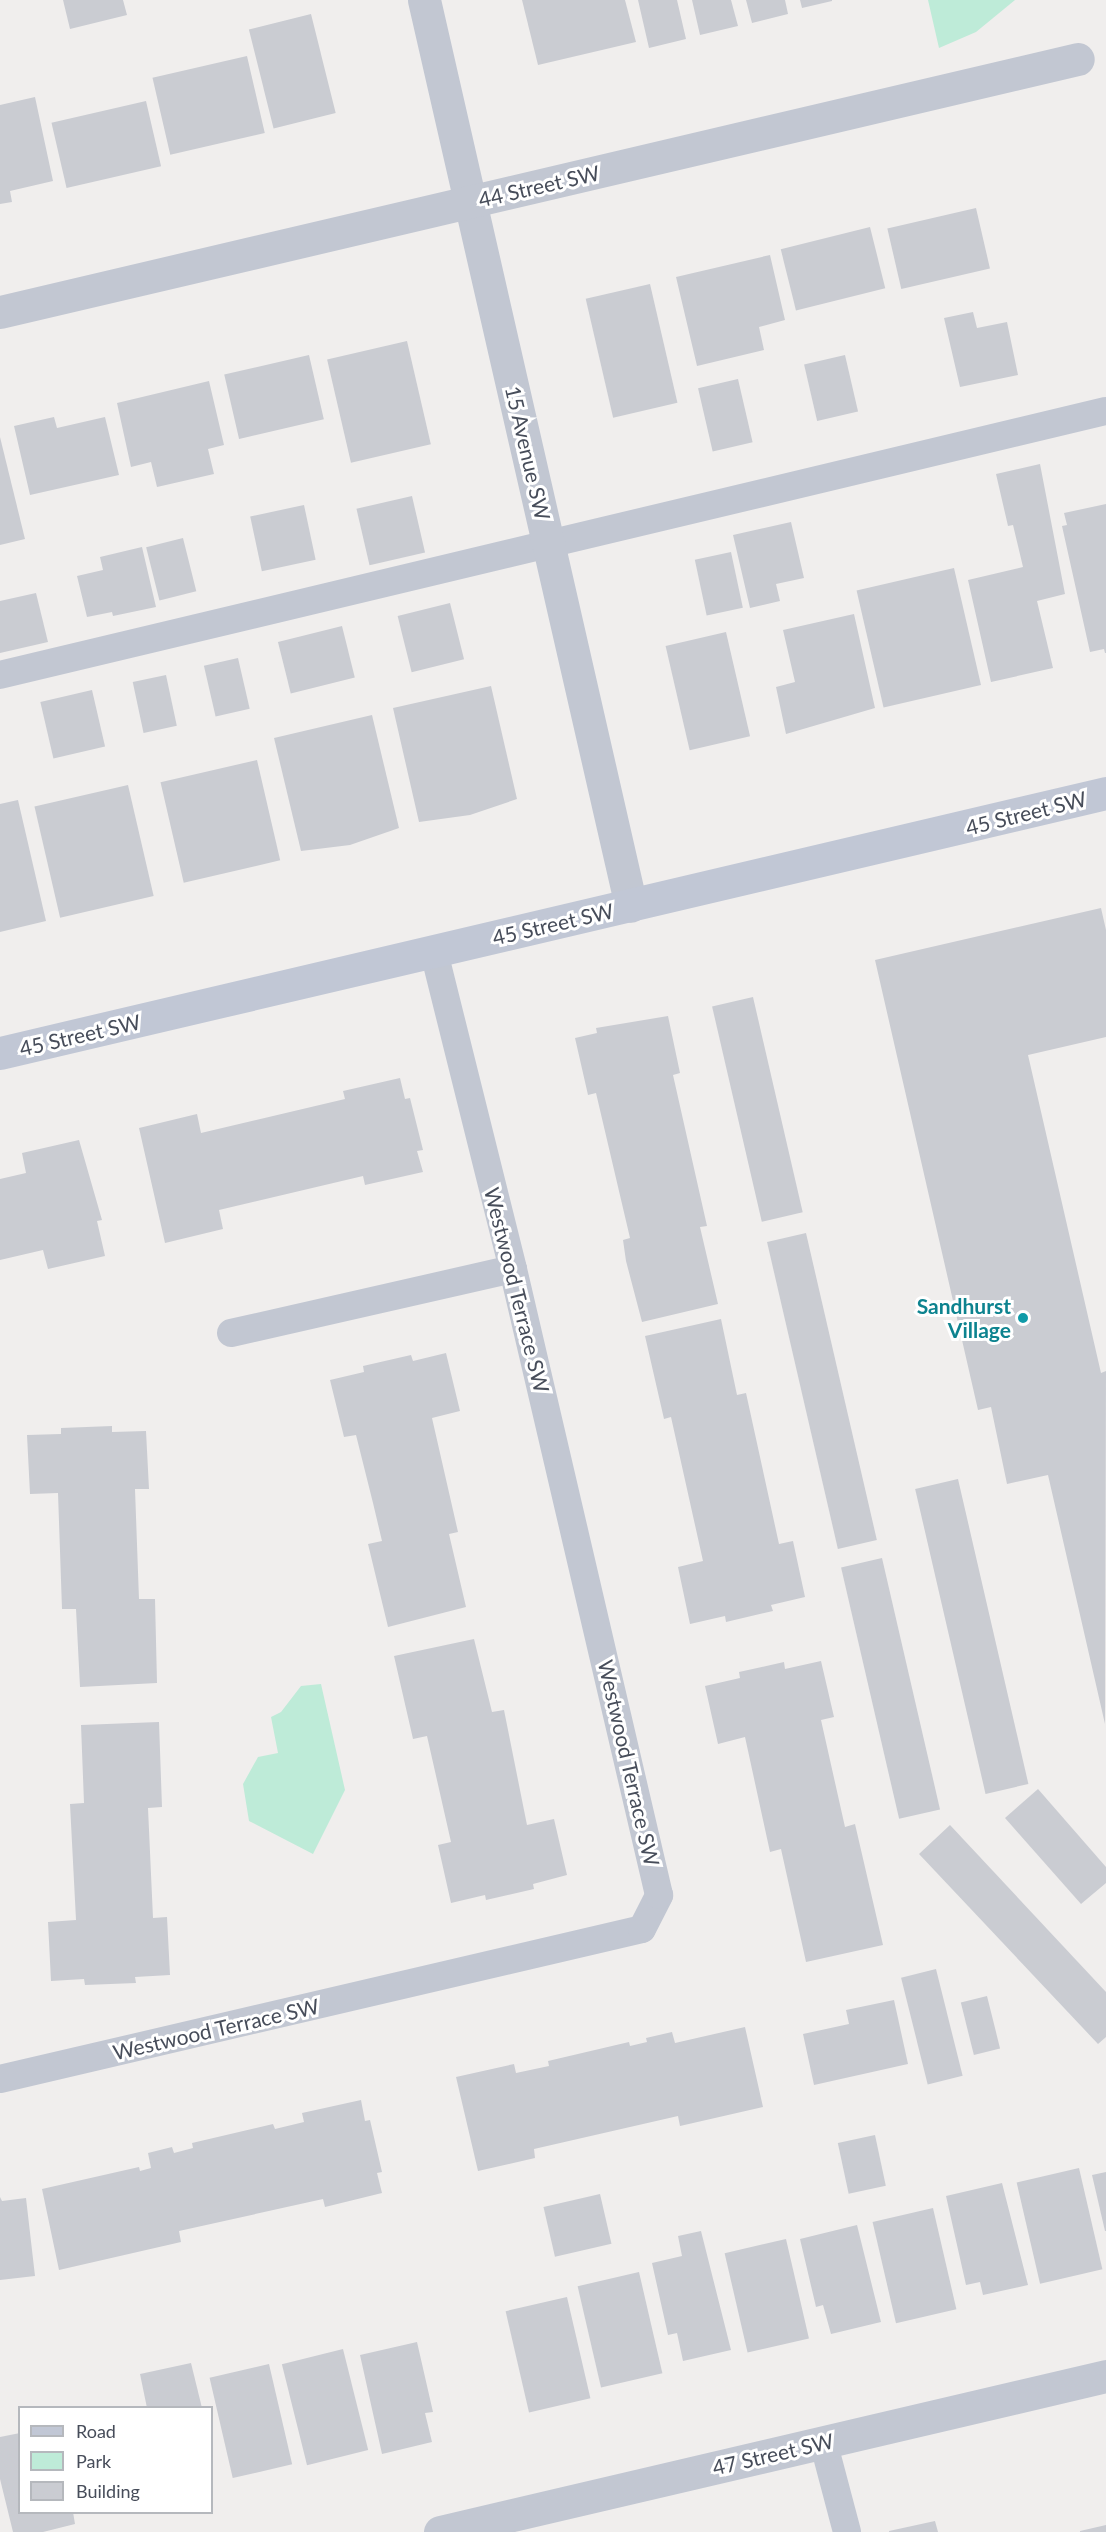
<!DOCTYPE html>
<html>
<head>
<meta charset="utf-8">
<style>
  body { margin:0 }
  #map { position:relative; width:1106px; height:2532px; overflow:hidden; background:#f0eeed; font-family:Lato,sans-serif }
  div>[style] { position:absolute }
  .green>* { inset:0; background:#beebd8 }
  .building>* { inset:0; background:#caccd2; transform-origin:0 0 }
  .lane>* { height:28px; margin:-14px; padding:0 14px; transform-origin:14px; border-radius:14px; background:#c2c7d2 }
  .street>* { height:33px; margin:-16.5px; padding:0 16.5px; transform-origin:16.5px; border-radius:16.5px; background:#c2c7d2 }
  .secondary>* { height:33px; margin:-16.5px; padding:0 16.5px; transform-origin:16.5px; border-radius:16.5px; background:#c1c7d5 }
  .dots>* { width:16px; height:16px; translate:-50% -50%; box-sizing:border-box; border:3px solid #fff; border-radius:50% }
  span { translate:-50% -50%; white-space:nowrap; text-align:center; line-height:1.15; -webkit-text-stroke:6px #fff; paint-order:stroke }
  .street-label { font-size:21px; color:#474d5a }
  .culture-label { font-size:21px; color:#0d838f; font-weight:700 }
  .right { translate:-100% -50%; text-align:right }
  .legend { position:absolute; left:18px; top:2406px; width:195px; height:108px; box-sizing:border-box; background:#fff; border:2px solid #b5b8bd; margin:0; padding:8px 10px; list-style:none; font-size:18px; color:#474d5a }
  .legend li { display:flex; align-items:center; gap:12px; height:30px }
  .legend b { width:30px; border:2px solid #b5b8bd }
</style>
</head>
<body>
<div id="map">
  <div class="green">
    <div style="clip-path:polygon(928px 0,1015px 0,976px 32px,939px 48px)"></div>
    <div style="clip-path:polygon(321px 1684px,345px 1790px,313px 1854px,249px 1821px,243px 1784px,258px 1757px,278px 1753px,271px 1717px,281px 1712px,301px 1686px)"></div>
  </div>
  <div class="building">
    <div style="clip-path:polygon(63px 0,123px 0,127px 15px,70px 29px)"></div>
    <div style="clip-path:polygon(522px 0,625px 0,636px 42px,538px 65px)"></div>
    <div style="clip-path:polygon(638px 0,677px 0,686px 39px,649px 48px)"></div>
    <div style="clip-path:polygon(692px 0,731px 0,738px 26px,700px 35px)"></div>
    <div style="clip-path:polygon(746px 0,785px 0,788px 14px,752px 23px)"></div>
    <div style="clip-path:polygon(800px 0,832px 0,832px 1px,802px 8px)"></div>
    <div style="left:311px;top:14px;width:102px;height:64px;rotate:76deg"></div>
    <div style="left:247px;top:56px;width:79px;height:97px;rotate:77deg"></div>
    <div style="clip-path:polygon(35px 97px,53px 181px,10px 191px,12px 202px,0 204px,0 105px)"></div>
    <div style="left:146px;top:101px;width:67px;height:97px;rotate:77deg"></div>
    <div style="left:976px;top:208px;width:62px;height:91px;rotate:77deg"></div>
    <div style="left:870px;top:227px;width:63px;height:92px;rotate:76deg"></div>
    <div style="clip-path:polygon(770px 255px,785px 320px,759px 327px,764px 350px,697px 366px,676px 277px)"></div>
    <div style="left:650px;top:284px;width:122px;height:66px;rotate:77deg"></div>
    <div style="clip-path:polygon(973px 312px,977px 328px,1007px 322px,1018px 375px,960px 387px,944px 318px)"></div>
    <div style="left:407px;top:341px;width:106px;height:82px;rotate:77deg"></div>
    <div style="left:309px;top:355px;width:66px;height:87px;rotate:77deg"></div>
    <div style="left:845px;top:355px;width:58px;height:42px;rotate:77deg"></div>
    <div style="left:738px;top:379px;width:65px;height:41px;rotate:77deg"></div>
    <div style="clip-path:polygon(209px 381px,224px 445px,208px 449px,214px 474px,157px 487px,151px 462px,131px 467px,117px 403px)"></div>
    <div style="clip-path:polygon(54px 417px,57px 428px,105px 417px,119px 475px,30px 495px,14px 426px)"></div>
    <div style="clip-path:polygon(0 437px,25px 539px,0 545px)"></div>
    <div style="clip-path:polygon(1040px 464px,1065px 594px,1037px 601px,1053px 668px,991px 682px,968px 580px,1023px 567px,1013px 525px,1008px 526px,996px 474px)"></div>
    <div style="left:412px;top:496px;width:58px;height:57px;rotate:77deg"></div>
    <div style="clip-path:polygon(1106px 504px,1106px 653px,1105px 653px,1104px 649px,1090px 652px,1062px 526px,1067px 525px,1064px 513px)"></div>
    <div style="left:304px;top:505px;width:56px;height:55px;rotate:78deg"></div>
    <div style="clip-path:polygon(791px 522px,804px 578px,776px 584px,780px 601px,750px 608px,733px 535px)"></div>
    <div style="left:183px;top:538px;width:55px;height:38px;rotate:76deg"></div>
    <div style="clip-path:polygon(142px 547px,156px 607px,113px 616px,112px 612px,87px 617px,77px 576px,103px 570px,100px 557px)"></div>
    <div style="left:731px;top:552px;width:57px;height:37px;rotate:78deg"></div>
    <div style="left:954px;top:568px;width:120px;height:100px;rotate:77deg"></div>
    <div style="clip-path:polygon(36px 593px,48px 642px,0 653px,0 601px)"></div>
    <div style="left:450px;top:603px;width:58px;height:54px;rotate:76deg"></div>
    <div style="clip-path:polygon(854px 614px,875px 708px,786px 734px,776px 687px,795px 682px,783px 630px)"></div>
    <div style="left:342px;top:626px;width:53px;height:66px;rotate:76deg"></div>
    <div style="left:726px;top:632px;width:107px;height:62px;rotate:77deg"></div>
    <div style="left:238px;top:658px;width:52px;height:35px;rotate:77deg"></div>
    <div style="left:166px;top:675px;width:52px;height:34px;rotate:78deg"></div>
    <div style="clip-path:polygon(491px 686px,517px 799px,470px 815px,419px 822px,393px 708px)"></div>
    <div style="left:92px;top:690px;width:58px;height:53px;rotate:77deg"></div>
    <div style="clip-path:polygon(372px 715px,399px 828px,350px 845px,301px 851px,274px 738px)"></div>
    <div style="left:257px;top:760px;width:103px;height:99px;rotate:77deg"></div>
    <div style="left:128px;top:785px;width:114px;height:96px;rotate:77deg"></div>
    <div style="clip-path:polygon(18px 800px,46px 921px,0 932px,0 804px)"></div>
    <div style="clip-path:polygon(1101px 908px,1106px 930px,1106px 1037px,1028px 1055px,1101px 1373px,1106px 1371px,1105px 1724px,1048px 1475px,1007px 1484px,991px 1407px,978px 1410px,875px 960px)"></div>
    <div style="left:753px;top:997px;width:221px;height:42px;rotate:77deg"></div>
    <div style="clip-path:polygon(668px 1016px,680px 1073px,673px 1075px,707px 1226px,700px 1227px,718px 1304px,642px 1322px,626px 1261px,623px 1240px,630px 1238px,596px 1093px,588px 1095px,575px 1038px,597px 1033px,596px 1028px)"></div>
    <div style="clip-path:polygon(400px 1078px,405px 1099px,410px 1098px,423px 1150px,417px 1151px,423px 1172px,365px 1185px,363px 1176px,219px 1210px,223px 1229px,165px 1243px,139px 1128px,197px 1114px,201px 1133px,345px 1099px,343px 1091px)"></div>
    <div style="clip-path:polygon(79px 1140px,102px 1220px,97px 1221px,105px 1256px,48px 1269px,43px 1250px,0 1260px,0 1179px,26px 1173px,22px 1153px)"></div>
    <div style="left:806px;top:1233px;width:315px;height:40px;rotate:77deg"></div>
    <div style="clip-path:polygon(721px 1319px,737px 1395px,746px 1393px,779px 1544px,793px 1541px,805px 1597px,771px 1605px,773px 1611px,726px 1622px,725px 1616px,690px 1624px,678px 1567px,703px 1561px,671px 1417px,664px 1419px,645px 1336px)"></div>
    <div style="clip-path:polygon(446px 1353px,460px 1411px,432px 1418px,458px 1532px,449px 1534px,466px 1607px,388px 1627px,368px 1544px,382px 1541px,373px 1503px,356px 1435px,344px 1437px,330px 1380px,364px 1372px,363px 1366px,411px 1355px,413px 1361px)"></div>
    <div style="clip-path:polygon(112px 1426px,112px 1432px,146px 1431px,149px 1489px,135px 1489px,139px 1599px,155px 1599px,157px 1683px,80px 1687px,76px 1609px,62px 1609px,58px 1493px,30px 1494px,27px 1435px,61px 1434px,61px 1428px)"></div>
    <div style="left:958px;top:1479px;width:313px;height:44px;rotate:77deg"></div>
    <div style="left:882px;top:1558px;width:258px;height:42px;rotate:77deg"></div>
    <div style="clip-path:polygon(474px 1639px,492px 1712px,504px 1710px,527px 1825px,554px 1819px,567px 1875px,533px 1884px,534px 1889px,486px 1900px,485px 1895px,451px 1903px,438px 1845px,451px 1842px,427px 1736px,413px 1739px,394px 1656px)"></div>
    <div style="clip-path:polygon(821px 1661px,834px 1717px,821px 1720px,845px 1827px,855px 1824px,883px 1945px,806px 1962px,781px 1849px,770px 1852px,745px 1737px,718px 1744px,705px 1686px,740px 1678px,739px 1672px,784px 1662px,785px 1669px)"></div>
    <div style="clip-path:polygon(159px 1722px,162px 1807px,148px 1808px,153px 1918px,167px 1917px,170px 1975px,135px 1977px,136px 1983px,85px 1985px,84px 1979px,51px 1981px,48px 1922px,76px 1920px,70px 1804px,84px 1803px,81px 1725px)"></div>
    <div style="clip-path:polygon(1038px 1789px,1106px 1867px,1106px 1883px,1081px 1904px,1005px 1818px)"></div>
    <div style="clip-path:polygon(950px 1825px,1106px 1992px,1106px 2037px,1098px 2044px,919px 1854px)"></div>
    <div style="left:936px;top:1969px;width:110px;height:36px;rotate:76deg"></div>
    <div style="left:987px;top:1996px;width:54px;height:27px;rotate:76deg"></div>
    <div style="clip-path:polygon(894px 2000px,908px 2064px,814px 2085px,803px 2034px,849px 2024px,846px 2010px)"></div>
    <div style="clip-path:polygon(745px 2027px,763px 2107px,680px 2126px,678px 2116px,534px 2149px,535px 2158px,478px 2171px,456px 2077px,514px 2064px,516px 2073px,549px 2066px,548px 2061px,629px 2042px,630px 2046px,647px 2042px,646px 2038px,672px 2032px,675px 2043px)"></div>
    <div style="clip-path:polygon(361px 2100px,365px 2121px,370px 2120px,382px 2172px,377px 2173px,382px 2193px,325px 2207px,323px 2199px,179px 2231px,181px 2242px,59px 2270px,42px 2189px,139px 2167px,140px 2171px,151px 2168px,148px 2153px,172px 2147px,174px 2153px,193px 2148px,192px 2143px,273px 2124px,275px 2129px,304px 2122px,302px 2113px)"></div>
    <div style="left:875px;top:2135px;width:52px;height:38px;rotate:78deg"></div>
    <div style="left:1079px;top:2168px;width:104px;height:64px;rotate:77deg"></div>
    <div style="clip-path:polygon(1106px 2172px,1106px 2231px,1105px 2231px,1092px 2175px)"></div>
    <div style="clip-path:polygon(1002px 2183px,1028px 2285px,983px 2295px,980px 2282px,966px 2285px,946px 2196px)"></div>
    <div style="left:600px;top:2194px;width:51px;height:58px;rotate:77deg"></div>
    <div style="clip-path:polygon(0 2197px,2px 2201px,26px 2198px,35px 2276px,0 2280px)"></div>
    <div style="left:933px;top:2208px;width:104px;height:62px;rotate:77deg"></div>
    <div style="clip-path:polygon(857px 2225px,881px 2322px,831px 2334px,823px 2305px,816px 2307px,800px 2239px)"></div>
    <div style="clip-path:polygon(701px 2231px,731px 2350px,683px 2361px,677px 2333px,668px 2335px,652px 2263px,682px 2256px,678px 2236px)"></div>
    <div style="left:786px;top:2239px;width:102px;height:63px;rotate:77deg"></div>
    <div style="left:639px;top:2272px;width:104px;height:63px;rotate:77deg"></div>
    <div style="left:567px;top:2297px;width:104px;height:63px;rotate:77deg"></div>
    <div style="clip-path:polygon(417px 2342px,433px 2412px,425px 2413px,432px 2442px,382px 2454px,360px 2355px)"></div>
    <div style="left:343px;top:2349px;width:104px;height:63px;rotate:76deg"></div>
    <div style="clip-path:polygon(191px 2363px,202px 2408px,147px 2408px,140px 2374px)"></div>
    <div style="left:269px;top:2364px;width:103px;height:61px;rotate:77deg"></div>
    <div style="clip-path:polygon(20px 2433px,20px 2512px,73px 2512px,75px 2524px,43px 2532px,13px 2532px,0 2479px,0 2437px)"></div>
    <div style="clip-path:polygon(935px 2521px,938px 2532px,889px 2532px,889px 2531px)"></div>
    <div style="clip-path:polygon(1106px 2525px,1106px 2532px,1080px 2532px,1080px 2531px)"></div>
  </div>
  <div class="lane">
    <div style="left:0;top:675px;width:1137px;rotate:-13.43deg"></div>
    <div style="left:231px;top:1333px;width:289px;rotate:-12.8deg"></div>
    <div style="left:0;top:2079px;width:659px;rotate:-13.15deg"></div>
    <div style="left:642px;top:1929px;width:38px;rotate:-63deg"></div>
    <div style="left:659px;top:1895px;width:643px;rotate:-103.13deg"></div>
    <div style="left:513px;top:1269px;width:327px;rotate:-104deg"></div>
    <div style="left:823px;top:2441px;width:94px;rotate:75.2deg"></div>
  </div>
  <div class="street">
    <div style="left:424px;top:0;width:929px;rotate:77.13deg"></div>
    <div style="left:0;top:312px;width:1107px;rotate:-13.21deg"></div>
    <div style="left:440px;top:2532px;width:684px;rotate:-13.18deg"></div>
  </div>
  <div class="secondary">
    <div style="left:0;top:1053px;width:1136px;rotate:-13.23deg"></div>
  </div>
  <div class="dots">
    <div style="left:1023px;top:1318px;background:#0f9aa8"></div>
  </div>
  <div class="street-label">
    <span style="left:539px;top:186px;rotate:-13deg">44 Street SW</span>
    <span style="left:528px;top:453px;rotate:77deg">15 Avenue SW</span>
    <span style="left:1026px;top:813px;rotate:-14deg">45 Street SW</span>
    <span style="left:553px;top:924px;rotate:-13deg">45 Street SW</span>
    <span style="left:80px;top:1035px;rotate:-13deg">45 Street SW</span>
    <span style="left:517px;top:1290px;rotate:76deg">Westwood Terrace SW</span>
    <span style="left:629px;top:1763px;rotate:77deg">Westwood Terrace SW</span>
    <span style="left:216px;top:2029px;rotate:-13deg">Westwood Terrace SW</span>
    <span style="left:773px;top:2454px;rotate:-13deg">47 Street SW</span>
  </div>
  <div class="culture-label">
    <span class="right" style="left:1011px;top:1318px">Sandhurst<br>Village</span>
  </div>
  <ul class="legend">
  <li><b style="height:8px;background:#c1c7d5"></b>Road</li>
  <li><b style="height:16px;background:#beebd8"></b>Park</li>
  <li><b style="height:16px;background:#caccd2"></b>Building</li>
  </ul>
</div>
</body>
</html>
